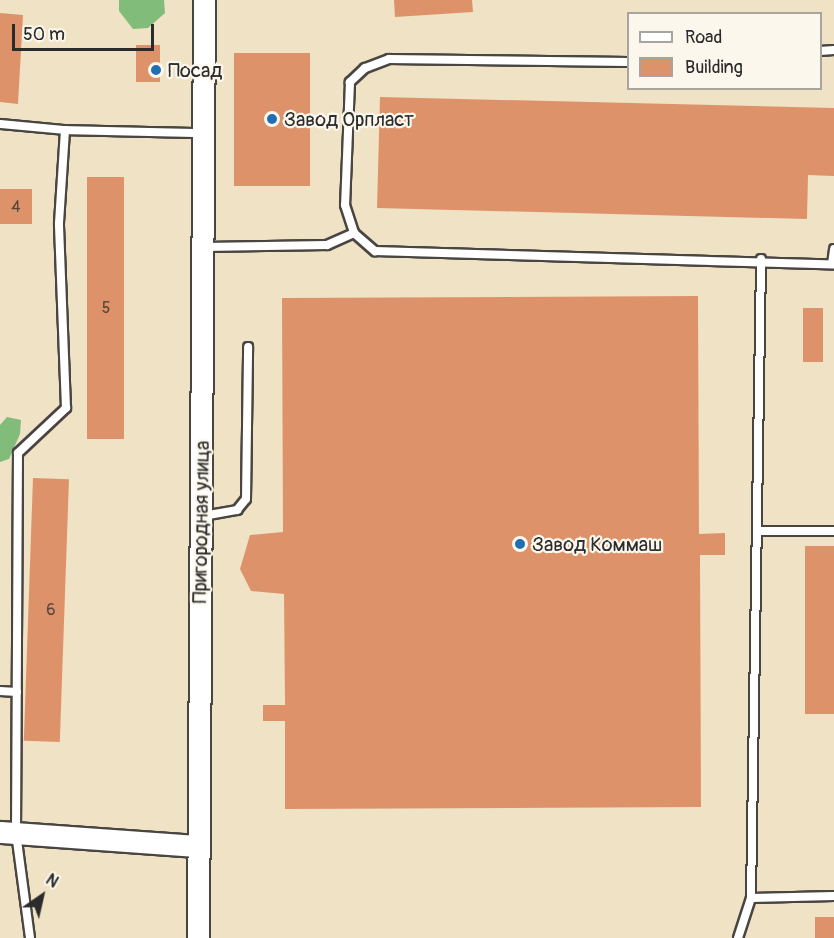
<!DOCTYPE html>
<html>
<head>
<meta charset="utf-8">
<style>
  body { margin:0 }
  #map { position:relative; width:834px; height:938px; overflow:hidden; background:#f0e2c5; font-family:Pangolin,sans-serif }
  div>[style] { position:absolute }
  .forest>* { inset:0; background:#81bc7a }
  .building>* { inset:0; background:#de926a; transform-origin:0 0 }
  .roads { filter:drop-shadow(2px 0 #494642) drop-shadow(-2px 0 #494642) drop-shadow(0 2px #494642) drop-shadow(0 -2px #494642) }
  .lane>* { height:8px; margin:-4px; padding:0 4px; transform-origin:4px; border-radius:4px; background:#fff }
  .secondary>* { height:21px; margin:-10.5px; padding:0 10.5px; transform-origin:10.5px; border-radius:10.5px; background:#fff }
  .dots>* { width:16px; height:16px; translate:-50% -50%; box-sizing:border-box; border:3px solid #fbf7ec; border-radius:50% }
  span { translate:-50% -50%; white-space:nowrap; text-align:center; line-height:1.15; -webkit-text-stroke:4.5px #fbf7ec; paint-order:stroke }
  .number-label { font-size:16px; color:#58453b }
  .number-label span { -webkit-text-stroke-width:0 }
  .poi-label { font-size:20px; color:#2b2b2b }
  .left { translate:0 -50%; text-align:left }
  .street-label { font-size:20px; color:#2b2b2b }
  .legend { position:absolute; left:627px; top:12px; width:195px; height:78px; box-sizing:border-box; background:#fbf7ec; border:2px solid #a8a59f; margin:0; padding:8px 10px; list-style:none; font-size:18px; color:#2b2b2b }
  .legend li { display:flex; align-items:center; gap:12px; height:30px }
  .legend b { width:30px; border:2px solid #a8a59f }
  .north { position:absolute; left:12px; top:866px; width:60px; height:60px; -webkit-text-stroke:4px #fbf7ec; paint-order:stroke; rotate:34deg; font-size:16px; font-weight:700; line-height:24px; text-align:center; color:#2b2b2b }
  .north::after { content:''; display:block; margin:auto; width:21px; height:27px; background:#2b2b2b; clip-path:polygon(50% 0,100% 100%,50% 72%,0 100%) }
  .scale { position:absolute; left:12px; top:24px; width:142px; height:27px; box-sizing:border-box; border:3px solid #2b2b2b; border-top:0; padding-left:8px; font-size:18px; line-height:21px; white-space:nowrap; color:#2b2b2b; -webkit-text-stroke:4px #fbf7ec; paint-order:stroke }
</style>
</head>
<body>
<div id="map">
  <div class="forest">
    <div style="clip-path:polygon(119px 0,164px 0,165px 13px,148px 28px,133px 29px,119px 11px)"></div>
    <div style="clip-path:polygon(7px 417px,21px 420px,20px 434px,9px 459px,0 462px,0 425px)"></div>
  </div>
  <div class="building">
    <div style="clip-path:polygon(394px 0,472px 0,473px 12px,395px 17px)"></div>
    <div style="clip-path:polygon(0 13px,23px 15px,18px 104px,0 102px)"></div>
    <div style="left:136px;top:45px;width:24px;height:37px"></div>
    <div style="left:234px;top:53px;width:76px;height:133px"></div>
    <div style="clip-path:polygon(380px 97px,834px 108px,834px 176px,808px 175px,807px 219px,377px 208px)"></div>
    <div style="left:87px;top:177px;width:37px;height:262px"></div>
    <div style="left:0;top:189px;width:32px;height:35px"></div>
    <div style="clip-path:polygon(698px 296px,699px 534px,725px 533px,725px 555px,700px 555px,701px 807px,285px 809px,285px 721px,263px 721px,263px 705px,285px 705px,284px 594px,251px 591px,240px 569px,250px 535px,283px 532px,282px 298px)"></div>
    <div style="left:803px;top:308px;width:20px;height:54px"></div>
    <div style="left:33px;top:478px;width:36px;height:263px;rotate:2deg"></div>
    <div style="left:834px;top:546px;width:168px;height:29px;rotate:90deg"></div>
    <div style="left:834px;top:917px;width:21px;height:19px;rotate:90deg"></div>
  </div>
  <div class="roads">
    <div class="lane">
      <div style="left:820px;top:51px;width:14px;rotate:-4deg"></div>
      <div style="left:628px;top:62px;width:239px;rotate:-179.3deg"></div>
      <div style="left:389px;top:59px;width:26px;rotate:159deg"></div>
      <div style="left:365px;top:68px;width:21px;rotate:137deg"></div>
      <div style="left:350px;top:82px;width:123px;rotate:92.3deg"></div>
      <div style="left:345px;top:205px;width:29px;rotate:72deg"></div>
      <div style="left:354px;top:233px;width:28px;rotate:41deg"></div>
      <div style="left:375px;top:251px;width:459px;rotate:1.7deg"></div>
      <div style="left:0;top:124px;width:65px;rotate:5.3deg"></div>
      <div style="left:204px;top:247px;width:123px;rotate:-0.9deg"></div>
      <div style="left:327px;top:245px;width:30px;rotate:-24deg"></div>
      <div style="left:832px;top:264px;width:15px;rotate:-82deg"></div>
      <div style="left:203px;top:516px;width:35px;rotate:-10deg"></div>
      <div style="left:237px;top:510px;width:14px;rotate:-51deg"></div>
      <div style="left:246px;top:499px;width:152px;rotate:-89.2deg"></div>
      <div style="left:757px;top:531px;width:77px"></div>
      <div style="left:0;top:691px;width:17px;rotate:3deg"></div>
      <div style="left:751px;top:898px;width:83px;rotate:-1.4deg"></div>
      <div style="left:30px;top:938px;width:106px;rotate:-97.6deg"></div>
      <div style="left:16px;top:833px;width:380px;rotate:-89.7deg"></div>
      <div style="left:18px;top:453px;width:66px;rotate:-43.2deg"></div>
      <div style="left:66px;top:408px;width:185px;rotate:-92.2deg"></div>
      <div style="left:59px;top:223px;width:93px;rotate:-86.3deg"></div>
      <div style="left:65px;top:130px;width:136px;rotate:1.3deg"></div>
      <div style="left:738px;top:938px;width:42px;rotate:-72deg"></div>
      <div style="left:751px;top:898px;width:639px;rotate:-89.1deg"></div>
    </div>
    <div class="secondary">
      <div style="left:0;top:832px;width:197px;rotate:4.1deg"></div>
      <div style="left:198px;top:938px;width:938px;rotate:-89.63deg"></div>
    </div>
  </div>
  <div class="dots">
    <div style="left:156px;top:70px;background:#1f6fb2"></div>
    <div style="left:272px;top:119px;background:#1f6fb2"></div>
    <div style="left:520px;top:544px;background:#1f6fb2"></div>
  </div>
  <div class="number-label">
    <span style="left:16px;top:207px">4</span>
    <span style="left:106px;top:308px">5</span>
    <span style="left:51px;top:610px">6</span>
  </div>
  <div class="poi-label">
    <span class="left" style="left:168px;top:70px">Посад</span>
    <span class="left" style="left:284px;top:119px">Завод Орпласт</span>
    <span class="left" style="left:532px;top:544px">Завод Коммаш</span>
  </div>
  <div class="street-label">
    <span style="left:201px;top:522px;rotate:-89deg">Пригородная улица</span>
  </div>
  <ul class="legend">
  <li><b style="height:8px;background:#fff"></b>Road</li>
  <li><b style="height:16px;background:#de926a"></b>Building</li>
  </ul>
  <div class="north">N</div>
  <div class="scale">50 m</div>
</div>
</body>
</html>
